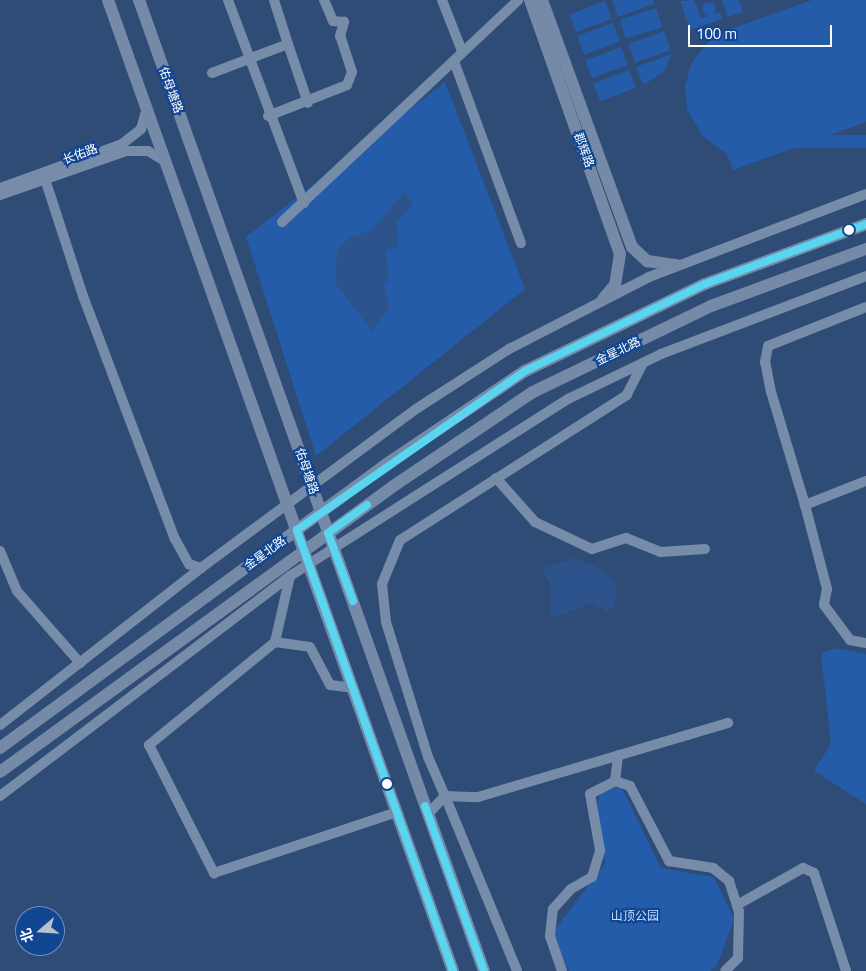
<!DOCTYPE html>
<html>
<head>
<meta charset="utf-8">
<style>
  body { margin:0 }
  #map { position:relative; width:866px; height:971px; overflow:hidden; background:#2e4c76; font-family:"Titillium Web","Noto Sans SC",sans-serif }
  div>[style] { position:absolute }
  .green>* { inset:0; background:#245caa; transform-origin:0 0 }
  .round { border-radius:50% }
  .water>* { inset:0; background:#2d538c }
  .minor>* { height:10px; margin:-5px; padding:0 5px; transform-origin:5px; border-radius:5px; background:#778ca9 }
  .major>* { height:12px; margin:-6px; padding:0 6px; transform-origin:6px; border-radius:6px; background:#758aa7 }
  .bus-1>* { height:8px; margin:-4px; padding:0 4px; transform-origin:4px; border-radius:4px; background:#5ad5f0 }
  .dots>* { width:14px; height:14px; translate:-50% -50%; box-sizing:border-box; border:2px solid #114693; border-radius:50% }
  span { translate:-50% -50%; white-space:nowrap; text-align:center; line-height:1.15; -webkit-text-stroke:4.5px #114693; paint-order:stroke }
  .street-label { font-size:12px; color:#fff }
  .park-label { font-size:12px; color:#c6ddfd }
  .north { position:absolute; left:15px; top:906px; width:50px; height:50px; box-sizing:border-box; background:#114693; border:1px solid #7090be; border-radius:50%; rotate:251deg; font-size:14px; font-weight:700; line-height:20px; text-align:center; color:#fff }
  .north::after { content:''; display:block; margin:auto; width:18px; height:22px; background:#b6c0cf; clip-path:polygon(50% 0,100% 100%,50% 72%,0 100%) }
  .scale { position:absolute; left:688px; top:25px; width:144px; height:22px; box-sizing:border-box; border:2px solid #fff; border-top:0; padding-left:6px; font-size:15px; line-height:18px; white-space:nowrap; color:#fff; -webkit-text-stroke:4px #114693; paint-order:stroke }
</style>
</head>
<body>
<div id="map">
  <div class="green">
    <div style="clip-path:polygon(612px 0,653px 0,654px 4px,618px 17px)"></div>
    <div style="clip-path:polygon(694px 0,701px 18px,720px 12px,722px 19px,690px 30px,680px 1px)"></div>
    <div style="clip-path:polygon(722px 0,739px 0,743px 12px,728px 17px)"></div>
    <div style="clip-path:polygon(812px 0,866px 0,866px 122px,733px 170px,727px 154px,703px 136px,687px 110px,685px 87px,691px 64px,707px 43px,725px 31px)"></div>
    <div style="left:605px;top:1px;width:19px;height:38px;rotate:69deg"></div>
    <div class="round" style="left:702px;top:2px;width:14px;height:14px"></div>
    <div style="left:656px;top:8px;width:20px;height:38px;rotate:72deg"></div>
    <div style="left:613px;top:23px;width:20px;height:38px;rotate:70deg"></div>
    <div style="left:664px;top:31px;width:20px;height:38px;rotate:70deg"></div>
    <div style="left:621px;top:47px;width:19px;height:38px;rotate:69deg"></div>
    <div style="clip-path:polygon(672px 54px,664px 72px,643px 85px,636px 67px)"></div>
    <div style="left:629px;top:70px;width:19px;height:38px;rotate:69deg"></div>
    <div style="clip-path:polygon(445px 82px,525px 289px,316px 456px,246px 237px)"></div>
    <div style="left:866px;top:135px;width:13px;height:143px;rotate:90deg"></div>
    <div style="clip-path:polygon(836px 648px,866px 654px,866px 804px,814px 771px,831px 744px,821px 653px)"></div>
    <div style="clip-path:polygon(621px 786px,661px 868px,714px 877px,734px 919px,717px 965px,710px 971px,569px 971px,550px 936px,605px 864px,596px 811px,600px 794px)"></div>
  </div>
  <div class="water">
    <div style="clip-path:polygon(405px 192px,413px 203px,397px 222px,398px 248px,386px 250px,389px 280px,384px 284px,389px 308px,372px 331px,335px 283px,337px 249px,350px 237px,370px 231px)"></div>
    <div style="clip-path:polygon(575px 558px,602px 569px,616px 583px,615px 605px,607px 612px,592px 603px,550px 619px,551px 585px,542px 569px)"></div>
  </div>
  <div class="minor">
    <div style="left:228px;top:0;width:217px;rotate:69.5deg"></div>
    <div style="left:442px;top:0;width:55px;rotate:68.6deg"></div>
    <div style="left:288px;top:44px;width:62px;rotate:71.3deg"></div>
    <div style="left:455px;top:64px;width:191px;rotate:69.8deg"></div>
    <div style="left:212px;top:73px;width:81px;rotate:-20.9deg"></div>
    <div style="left:288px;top:44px;width:46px;rotate:-107.7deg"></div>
    <div style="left:268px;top:116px;width:85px;rotate:-21.4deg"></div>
    <div style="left:347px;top:85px;width:14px;rotate:-69deg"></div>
    <div style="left:352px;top:72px;width:38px;rotate:-108deg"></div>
    <div style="left:340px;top:36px;width:15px;rotate:-74deg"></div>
    <div style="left:344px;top:22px;width:11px;rotate:-175deg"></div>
    <div style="left:333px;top:21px;width:23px;rotate:-113deg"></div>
    <div style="left:45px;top:179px;width:123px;rotate:72deg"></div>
    <div style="left:83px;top:296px;width:260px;rotate:69.3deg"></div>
    <div style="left:175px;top:539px;width:29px;rotate:61deg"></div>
    <div style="left:189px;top:564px;width:13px;rotate:18deg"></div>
    <div style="left:0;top:188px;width:130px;rotate:-19.8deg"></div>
    <div style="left:122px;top:144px;width:24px;rotate:-38deg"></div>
    <div style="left:141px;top:129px;width:22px;rotate:-74deg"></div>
    <div style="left:0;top:195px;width:133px;rotate:-19.2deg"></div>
    <div style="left:126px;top:151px;width:22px"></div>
    <div style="left:148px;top:151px;width:21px;rotate:31deg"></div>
    <div style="left:282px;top:222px;width:324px;rotate:-43.2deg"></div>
    <div style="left:643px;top:363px;width:36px;rotate:117deg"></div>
    <div style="left:627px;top:395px;width:269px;rotate:147.4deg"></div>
    <div style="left:400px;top:540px;width:48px;rotate:112.2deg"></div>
    <div style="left:382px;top:584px;width:38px;rotate:84deg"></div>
    <div style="left:386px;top:622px;width:141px;rotate:72.7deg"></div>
    <div style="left:428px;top:757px;width:43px;rotate:66.4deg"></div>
    <div style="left:445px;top:796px;width:33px;rotate:2deg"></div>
    <div style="left:478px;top:797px;width:261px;rotate:-16.5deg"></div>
    <div style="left:496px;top:478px;width:59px;rotate:48.4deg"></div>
    <div style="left:535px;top:522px;width:63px;rotate:25.3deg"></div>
    <div style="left:592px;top:549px;width:36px;rotate:-18deg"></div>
    <div style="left:626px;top:538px;width:37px;rotate:22deg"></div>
    <div style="left:660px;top:552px;width:45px;rotate:-3.8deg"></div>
    <div style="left:866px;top:481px;width:66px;rotate:158.5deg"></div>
    <div style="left:805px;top:505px;width:87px;rotate:75.3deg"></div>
    <div style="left:827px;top:589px;width:16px;rotate:101deg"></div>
    <div style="left:824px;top:605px;width:44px;rotate:53.4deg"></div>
    <div style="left:850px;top:640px;width:16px;rotate:11deg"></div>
    <div style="left:805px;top:505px;width:118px;rotate:-106.7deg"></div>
    <div style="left:771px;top:392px;width:31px;rotate:-101deg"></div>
    <div style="left:765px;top:362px;width:16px;rotate:-79deg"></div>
    <div style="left:768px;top:346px;width:105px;rotate:-21.7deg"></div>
    <div style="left:0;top:551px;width:43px;rotate:67deg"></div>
    <div style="left:17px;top:591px;width:96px;rotate:48.8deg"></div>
    <div style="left:290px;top:576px;width:68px;rotate:102.8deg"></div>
    <div style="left:275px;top:642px;width:163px;rotate:140.7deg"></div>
    <div style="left:149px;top:745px;width:144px;rotate:63.1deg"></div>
    <div style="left:214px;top:873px;width:193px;rotate:-18.4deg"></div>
    <div style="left:275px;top:642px;width:35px;rotate:8deg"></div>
    <div style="left:310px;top:647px;width:43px;rotate:62.2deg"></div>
    <div style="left:330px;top:685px;width:23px;rotate:7deg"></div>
    <div style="left:0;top:725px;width:255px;rotate:-38deg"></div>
    <div style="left:201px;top:568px;width:267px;rotate:-36.5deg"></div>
    <div style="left:416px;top:409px;width:111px;rotate:-32.8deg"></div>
    <div style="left:509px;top:349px;width:157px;rotate:-27.2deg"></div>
    <div style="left:649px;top:277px;width:232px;rotate:-20.9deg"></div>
    <div style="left:615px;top:781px;width:26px;rotate:-83deg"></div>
    <div style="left:0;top:796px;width:364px;rotate:-37.2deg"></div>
    <div style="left:290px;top:576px;width:330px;rotate:-32.5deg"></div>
    <div style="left:568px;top:399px;width:103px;rotate:-25.8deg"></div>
    <div style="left:661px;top:354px;width:219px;rotate:-20.8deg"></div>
    <div style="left:428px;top:814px;width:25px;rotate:-47deg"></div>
    <div style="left:445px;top:796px;width:189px;rotate:67.6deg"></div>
    <div style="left:737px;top:905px;width:76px;rotate:-29.3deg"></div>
    <div style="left:803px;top:868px;width:12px;rotate:24deg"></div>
    <div style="left:814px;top:873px;width:103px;rotate:71.9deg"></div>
    <div style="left:562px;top:971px;width:37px;rotate:-109deg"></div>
    <div style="left:550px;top:936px;width:27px;rotate:-84deg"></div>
    <div style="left:553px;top:909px;width:27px;rotate:-48deg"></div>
    <div style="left:571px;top:889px;width:24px;rotate:-30deg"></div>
    <div style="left:592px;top:877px;width:28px;rotate:-73deg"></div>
    <div style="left:600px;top:850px;width:57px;rotate:-100.1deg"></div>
    <div style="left:590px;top:794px;width:28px;rotate:-27deg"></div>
    <div style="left:615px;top:781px;width:16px;rotate:18deg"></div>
    <div style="left:630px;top:786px;width:85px;rotate:62.5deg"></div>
    <div style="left:669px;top:861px;width:45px;rotate:9deg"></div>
    <div style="left:713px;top:868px;width:21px;rotate:39deg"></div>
    <div style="left:729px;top:881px;width:32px;rotate:72deg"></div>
    <div style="left:739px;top:911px;width:47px;rotate:91.2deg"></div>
    <div style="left:738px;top:958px;width:18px;rotate:135deg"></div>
  </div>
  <div class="major">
    <div style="left:108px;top:0;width:1030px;rotate:70.44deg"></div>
    <div style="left:139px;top:0;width:1030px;rotate:70.44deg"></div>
    <div style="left:530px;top:0;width:269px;rotate:70.5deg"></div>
    <div style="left:620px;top:254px;width:31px;rotate:99deg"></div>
    <div style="left:615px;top:285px;width:18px;rotate:131deg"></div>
    <div style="left:542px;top:0;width:263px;rotate:70deg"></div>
    <div style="left:632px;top:247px;width:21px;rotate:43deg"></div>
    <div style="left:647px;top:261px;width:30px;rotate:8deg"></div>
    <div style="left:0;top:748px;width:474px;rotate:-36.3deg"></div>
    <div style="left:382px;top:467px;width:172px;rotate:-33.9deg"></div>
    <div style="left:525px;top:371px;width:200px;rotate:-25.8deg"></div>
    <div style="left:705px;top:284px;width:172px;rotate:-20.4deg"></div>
    <div style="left:0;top:772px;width:485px;rotate:-36deg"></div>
    <div style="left:392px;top:487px;width:170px;rotate:-34deg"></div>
    <div style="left:533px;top:392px;width:198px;rotate:-25.8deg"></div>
    <div style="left:711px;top:306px;width:165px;rotate:-20.2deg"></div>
  </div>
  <div class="bus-1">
    <div style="left:353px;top:601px;width:72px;rotate:-110.2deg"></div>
    <div style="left:328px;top:533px;width:48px;rotate:-35.7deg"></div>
    <div style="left:425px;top:806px;width:175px;rotate:70.3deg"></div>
    <div style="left:453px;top:971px;width:468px;rotate:-109.5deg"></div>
    <div style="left:297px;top:530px;width:278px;rotate:-34.9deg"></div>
    <div style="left:525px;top:371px;width:200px;rotate:-25.8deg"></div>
    <div style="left:705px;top:284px;width:172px;rotate:-20.4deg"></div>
  </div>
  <div class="dots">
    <div style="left:849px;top:230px;background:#fff"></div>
    <div style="left:387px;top:784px;background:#fff"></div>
  </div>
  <div class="street-label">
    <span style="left:171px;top:90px;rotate:70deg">佑母塘路</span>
    <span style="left:584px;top:150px;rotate:70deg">郡辉路</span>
    <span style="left:80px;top:154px;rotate:-20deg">长佑路</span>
    <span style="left:618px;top:351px;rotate:-26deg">金星北路</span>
    <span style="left:307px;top:471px;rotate:71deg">佑母塘路</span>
    <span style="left:265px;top:553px;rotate:-36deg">金星北路</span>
  </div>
  <div class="park-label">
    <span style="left:635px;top:916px">山顶公园</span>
  </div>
  <div class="north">北</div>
  <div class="scale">100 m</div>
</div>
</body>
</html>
